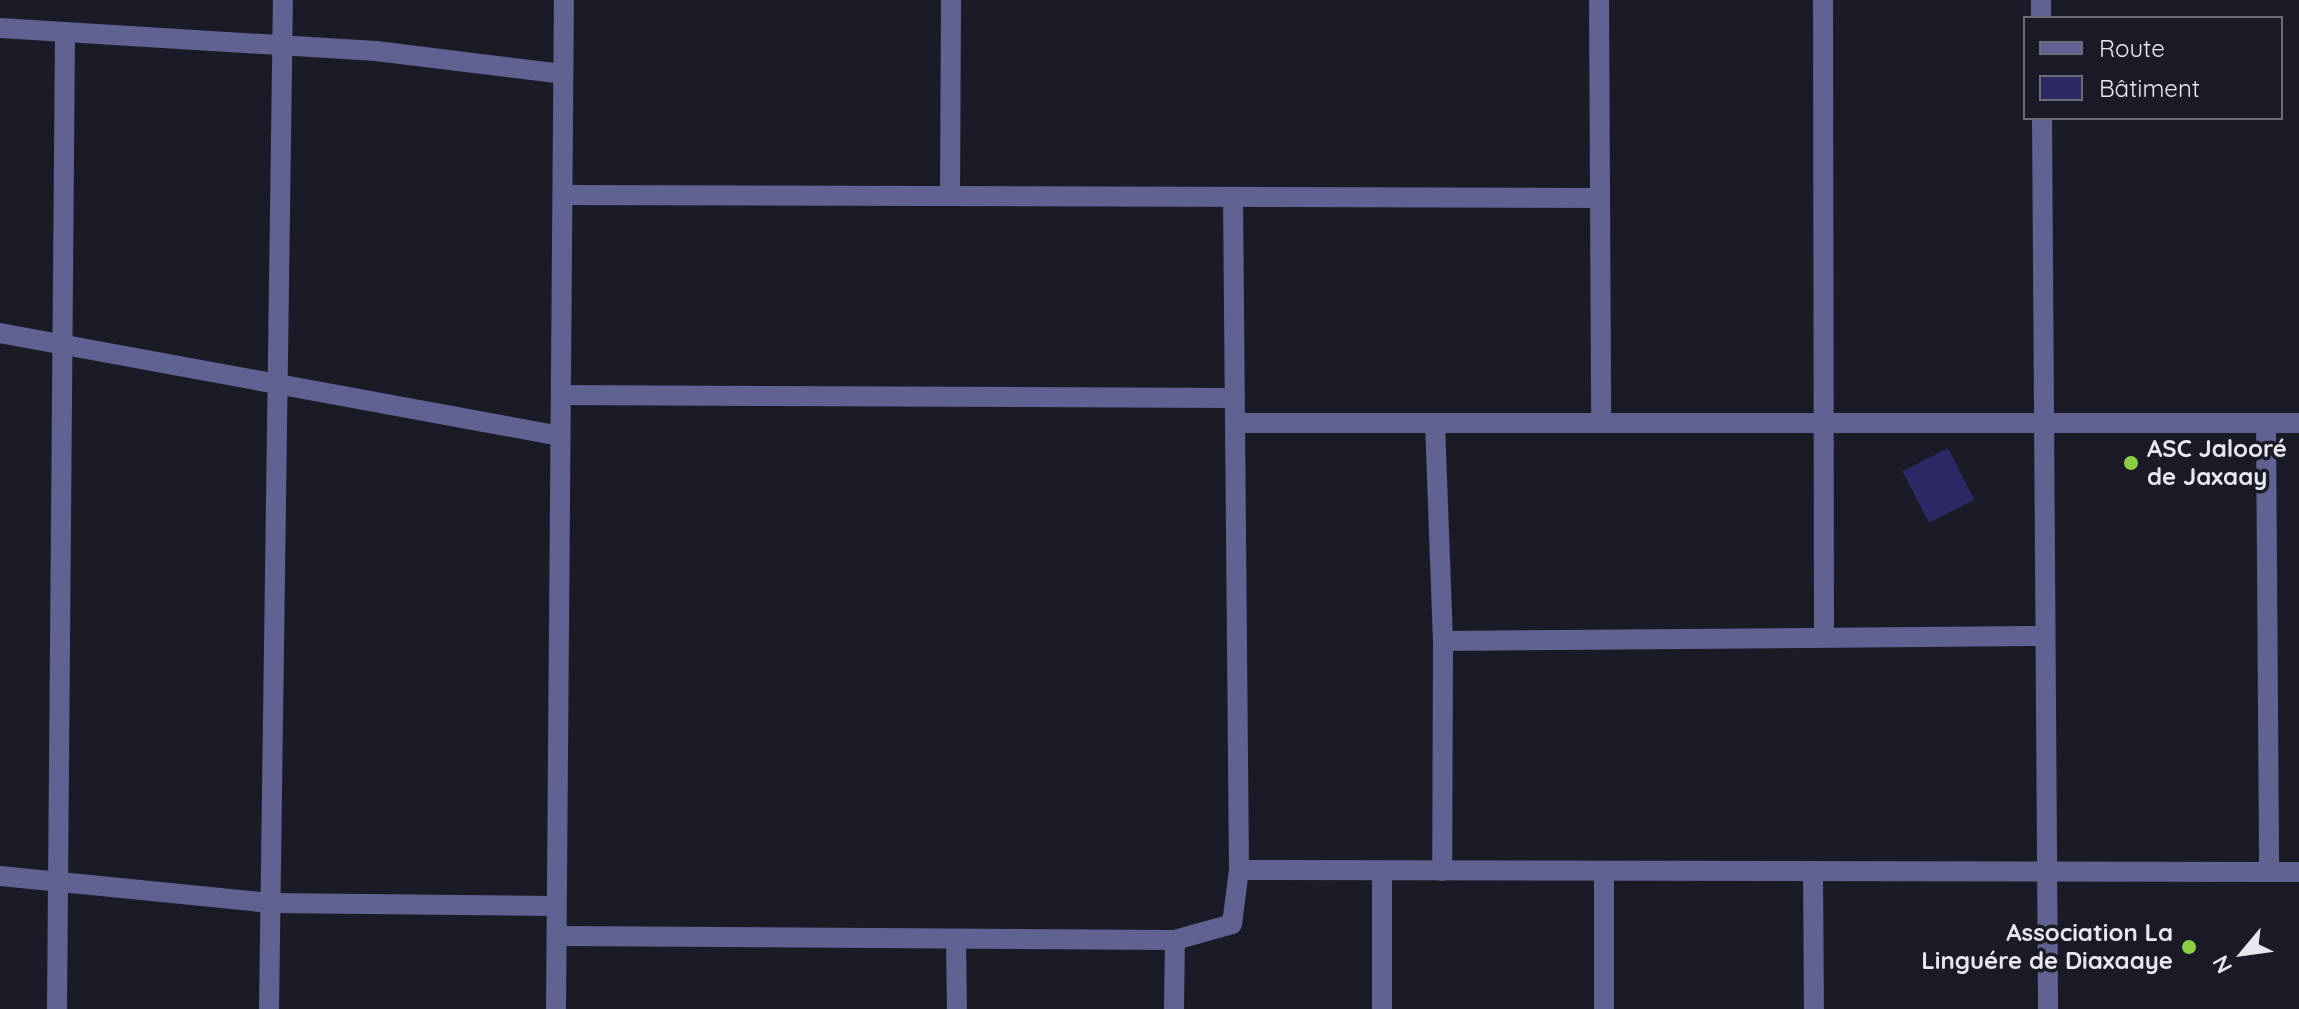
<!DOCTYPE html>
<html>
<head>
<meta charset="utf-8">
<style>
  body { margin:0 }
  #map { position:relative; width:2299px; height:1009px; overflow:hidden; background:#1b1b27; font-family:Quicksand,sans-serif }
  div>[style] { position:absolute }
  .building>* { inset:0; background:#2d2966; transform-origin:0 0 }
  .minor>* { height:20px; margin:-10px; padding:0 10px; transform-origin:10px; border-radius:10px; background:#606291 }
  .dots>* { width:22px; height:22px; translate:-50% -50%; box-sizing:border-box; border:4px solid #1b1b27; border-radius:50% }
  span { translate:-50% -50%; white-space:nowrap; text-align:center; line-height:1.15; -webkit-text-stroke:7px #1b1b27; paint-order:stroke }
  .poi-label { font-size:24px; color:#e6e7ef; font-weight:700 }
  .left { translate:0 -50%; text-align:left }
  .right { translate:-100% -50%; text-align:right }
  .legend { position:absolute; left:2023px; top:16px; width:260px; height:104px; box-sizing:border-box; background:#1b1b27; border:2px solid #6c6d77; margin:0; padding:10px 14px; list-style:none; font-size:24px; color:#e6e7ef }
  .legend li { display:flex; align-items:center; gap:16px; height:40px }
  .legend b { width:40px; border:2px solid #6c6d77 }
  .north { position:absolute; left:2203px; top:913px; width:80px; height:80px; -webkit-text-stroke:6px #1b1b27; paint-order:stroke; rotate:241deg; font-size:22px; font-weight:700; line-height:32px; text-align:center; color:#e6e7ef }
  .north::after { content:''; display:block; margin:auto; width:28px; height:36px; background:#e6e7ef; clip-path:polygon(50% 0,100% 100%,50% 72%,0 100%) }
</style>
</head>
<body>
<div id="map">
  <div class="building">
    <div style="left:1948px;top:448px;width:58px;height:51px;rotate:63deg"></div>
  </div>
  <div class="minor">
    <div style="left:1599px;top:0;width:423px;rotate:89.7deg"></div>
    <div style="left:1823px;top:0;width:636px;rotate:89.91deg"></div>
    <div style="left:2041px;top:0;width:18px;rotate:90deg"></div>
    <div style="left:0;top:28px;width:377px;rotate:3.5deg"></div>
    <div style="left:376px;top:51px;width:188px;rotate:7deg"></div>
    <div style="left:2042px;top:118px;width:891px;rotate:89.61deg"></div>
    <div style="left:563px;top:195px;width:1037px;rotate:0.17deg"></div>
    <div style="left:950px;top:196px;width:196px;rotate:-89.7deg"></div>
    <div style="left:0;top:333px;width:569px;rotate:10.42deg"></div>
    <div style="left:561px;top:395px;width:674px;rotate:0.26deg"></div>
    <div style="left:1235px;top:423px;width:1064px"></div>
    <div style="left:1435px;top:423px;width:218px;rotate:87.9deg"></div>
    <div style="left:1443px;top:641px;width:230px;rotate:90.2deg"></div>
    <div style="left:2266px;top:423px;width:449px;rotate:89.6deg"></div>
    <div style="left:1443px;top:641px;width:602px;rotate:-0.48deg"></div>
    <div style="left:1239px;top:870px;width:1060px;rotate:0.11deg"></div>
    <div style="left:1382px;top:871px;width:138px;rotate:90deg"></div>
    <div style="left:1813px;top:871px;width:138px;rotate:89.6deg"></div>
    <div style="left:0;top:876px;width:271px;rotate:5.7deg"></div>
    <div style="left:270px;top:903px;width:286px;rotate:0.6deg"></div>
    <div style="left:557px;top:936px;width:618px;rotate:0.37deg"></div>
    <div style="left:1175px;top:940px;width:59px;rotate:-15.7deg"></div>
    <div style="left:1232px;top:924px;width:54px;rotate:-82.6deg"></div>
    <div style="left:1239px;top:870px;width:673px;rotate:-90.51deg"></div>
    <div style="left:956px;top:940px;width:69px;rotate:89.2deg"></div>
    <div style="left:57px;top:1009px;width:977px;rotate:-89.53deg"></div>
    <div style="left:269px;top:1009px;width:1009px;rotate:-89.21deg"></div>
    <div style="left:556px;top:1009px;width:1009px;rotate:-89.55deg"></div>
    <div style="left:1174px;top:1009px;width:69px;rotate:-89.2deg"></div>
    <div style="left:1604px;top:1009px;width:138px;rotate:-90deg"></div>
  </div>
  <div class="dots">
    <div style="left:2131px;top:463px;background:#8bce46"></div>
    <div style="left:2189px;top:947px;background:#8bce46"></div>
  </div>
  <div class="poi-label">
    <span class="left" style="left:2147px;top:463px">ASC Jalooré<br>de Jaxaay</span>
    <span class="right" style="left:2173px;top:947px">Association La<br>Linguére de Diaxaaye</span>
  </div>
  <ul class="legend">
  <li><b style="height:10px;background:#606291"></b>Route</li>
  <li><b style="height:22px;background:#2d2966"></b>Bâtiment</li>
  </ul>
  <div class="north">N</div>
</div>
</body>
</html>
